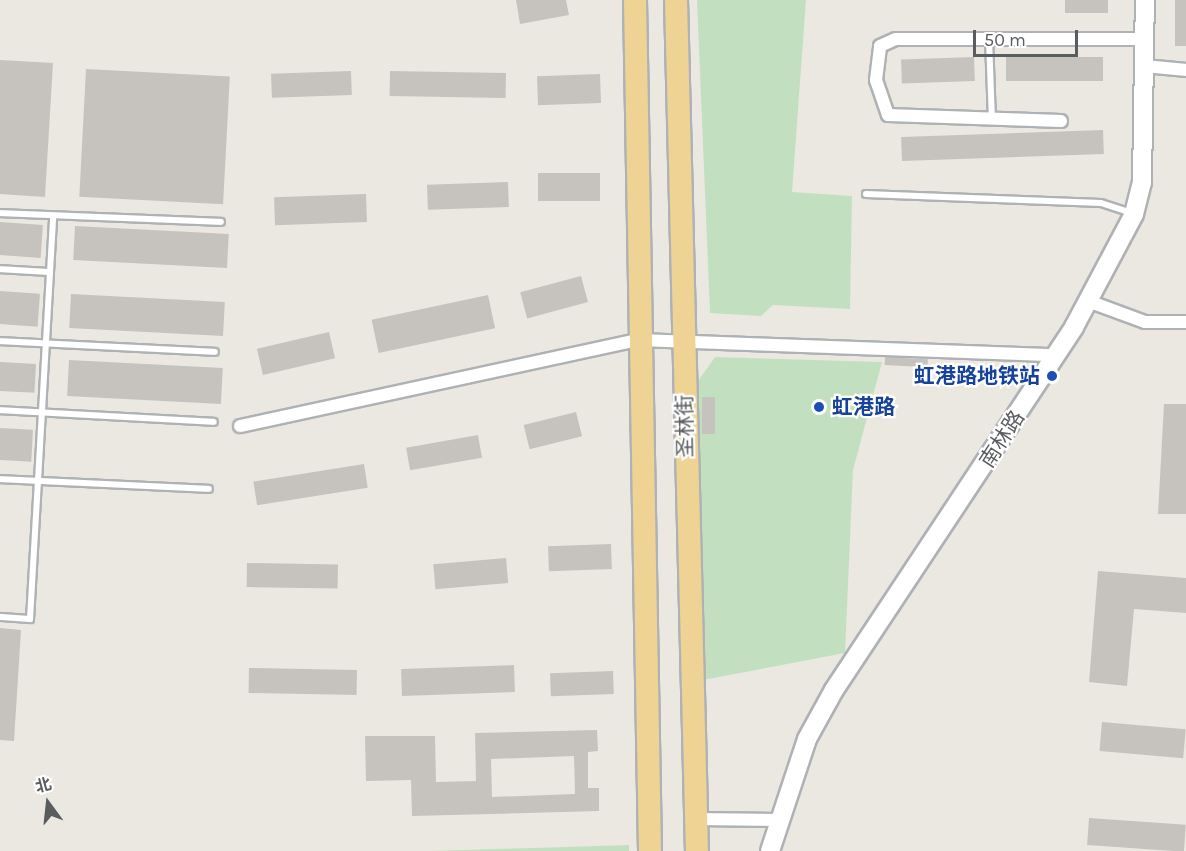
<!DOCTYPE html>
<html>
<head>
<meta charset="utf-8">
<style>
  body { margin:0 }
  #map { position:relative; width:1186px; height:851px; overflow:hidden; background:#ebe8e1; font-family:Karla,"Noto Sans SC",sans-serif }
  div>[style] { position:absolute }
  .green>* { inset:0; background:#c2e0c0 }
  .building>* { inset:0; background:#c6c3be; transform-origin:0 0 }
  .roads { filter:drop-shadow(2px 0 #afb2b5) drop-shadow(-2px 0 #afb2b5) drop-shadow(0 2px #afb2b5) drop-shadow(0 -2px #afb2b5) }
  .lane>* { height:6px; margin:-3px; padding:0 3px; transform-origin:3px; border-radius:3px; background:#fff }
  .street>* { height:12px; margin:-6px; padding:0 6px; transform-origin:6px; border-radius:6px; background:#fff }
  .secondary>* { height:18px; margin:-9px; padding:0 9px; transform-origin:9px; border-radius:9px; background:#fff }
  .highway>* { height:22px; margin:-11px; padding:0 11px; transform-origin:11px; border-radius:11px; background:#efd394 }
  .dots>* { width:16px; height:16px; translate:-50% -50%; box-sizing:border-box; border:3px solid #fff; border-radius:50% }
  span { translate:-50% -50%; white-space:nowrap; text-align:center; line-height:1.15; -webkit-text-stroke:4.5px #fff; paint-order:stroke }
  .transit-label { font-size:21px; color:#164399; font-weight:700 }
  .right { translate:-100% -50%; text-align:right }
  .left { translate:0 -50%; text-align:left }
  .street-label { font-size:21px; color:#5a5d60 }
  .north { position:absolute; left:18px; top:773px; width:60px; height:60px; -webkit-text-stroke:4px #fff; paint-order:stroke; rotate:345deg; font-size:16px; font-weight:700; line-height:24px; text-align:center; color:#5a5d60 }
  .north::after { content:''; display:block; margin:auto; width:21px; height:27px; background:#5a5d60; clip-path:polygon(50% 0,100% 100%,50% 72%,0 100%) }
  .scale { position:absolute; left:973px; top:30px; width:105px; height:27px; box-sizing:border-box; border:3px solid #5a5d60; border-top:0; padding-left:8px; font-size:18px; line-height:21px; white-space:nowrap; color:#5a5d60; -webkit-text-stroke:4px #fff; paint-order:stroke }
</style>
</head>
<body>
<div id="map">
  <div class="green">
    <div style="clip-path:polygon(697px 0,806px 0,792px 192px,852px 196px,850px 309px,773px 305px,761px 316px,710px 313px)"></div>
    <div style="clip-path:polygon(715px 357px,882px 362px,853px 470px,845px 653px,703px 680px,698px 381px)"></div>
    <div style="clip-path:polygon(629px 845px,629px 851px,430px 851px)"></div>
  </div>
  <div class="building">
    <div style="clip-path:polygon(516px 0,566px 0,569px 15px,520px 24px)"></div>
    <div style="left:1065px;top:0;width:43px;height:13px"></div>
    <div style="left:1175px;top:0;width:11px;height:46px"></div>
    <div style="left:974px;top:57px;width:24px;height:73px;rotate:88deg"></div>
    <div style="left:1006px;top:57px;width:97px;height:24px"></div>
    <div style="clip-path:polygon(0 60px,53px 63px,45px 197px,0 194px)"></div>
    <div style="left:86px;top:69px;width:144px;height:128px;rotate:3deg"></div>
    <div style="left:351px;top:71px;width:24px;height:80px;rotate:88deg"></div>
    <div style="left:390px;top:71px;width:116px;height:25px;rotate:1deg"></div>
    <div style="left:600px;top:74px;width:29px;height:63px;rotate:88deg"></div>
    <div style="left:1103px;top:130px;width:24px;height:202px;rotate:88deg"></div>
    <div style="left:538px;top:173px;width:62px;height:28px"></div>
    <div style="left:508px;top:182px;width:25px;height:81px;rotate:88deg"></div>
    <div style="left:366px;top:194px;width:28px;height:92px;rotate:88deg"></div>
    <div style="left:0;top:222px;width:43px;height:33px;rotate:4deg"></div>
    <div style="left:75px;top:226px;width:154px;height:34px;rotate:3deg"></div>
    <div style="left:581px;top:276px;width:27px;height:63px;rotate:75deg"></div>
    <div style="left:0;top:291px;width:40px;height:33px;rotate:4deg"></div>
    <div style="left:71px;top:294px;width:154px;height:34px;rotate:3deg"></div>
    <div style="left:488px;top:295px;width:34px;height:119px;rotate:78deg"></div>
    <div style="left:329px;top:332px;width:27px;height:74px;rotate:77deg"></div>
    <div style="left:885px;top:357px;width:43px;height:8px;rotate:3deg"></div>
    <div style="left:69px;top:360px;width:154px;height:36px;rotate:3deg"></div>
    <div style="left:0;top:362px;width:36px;height:29px;rotate:3deg"></div>
    <div style="left:702px;top:397px;width:13px;height:37px"></div>
    <div style="clip-path:polygon(1164px 404px,1186px 404px,1186px 514px,1158px 514px)"></div>
    <div style="left:576px;top:412px;width:25px;height:54px;rotate:76deg"></div>
    <div style="left:0;top:428px;width:33px;height:32px;rotate:3deg"></div>
    <div style="left:478px;top:435px;width:23px;height:73px;rotate:80deg"></div>
    <div style="left:364px;top:464px;width:24px;height:112px;rotate:81deg"></div>
    <div style="left:611px;top:544px;width:25px;height:63px;rotate:88deg"></div>
    <div style="left:506px;top:558px;width:25px;height:73px;rotate:85deg"></div>
    <div style="left:247px;top:563px;width:91px;height:24px;rotate:1deg"></div>
    <div style="clip-path:polygon(1098px 571px,1186px 578px,1186px 613px,1134px 609px,1127px 686px,1089px 682px)"></div>
    <div style="clip-path:polygon(0 628px,21px 630px,14px 741px,0 740px)"></div>
    <div style="left:514px;top:665px;width:27px;height:113px;rotate:88deg"></div>
    <div style="left:249px;top:668px;width:108px;height:25px;rotate:1deg"></div>
    <div style="left:613px;top:671px;width:23px;height:63px;rotate:88deg"></div>
    <div style="left:1102px;top:722px;width:84px;height:29px;rotate:5deg"></div>
    <div style="clip-path:polygon(evenodd,597px 730px,598px 751px,588px 752px,588px 788px,599px 788px,599px 811px,412px 816px,411px 780px,366px 781px,365px 736px,435px 736px,436px 782px,476px 781px,475px 733px,597px 730px,574px 756px,575px 794px,492px 797px,491px 759px,574px 756px)"></div>
    <div style="left:1089px;top:818px;width:97px;height:27px;rotate:4deg"></div>
  </div>
  <div class="roads">
    <div class="lane">
      <div style="left:989px;top:39px;width:80px;rotate:87.9deg"></div>
      <div style="left:866px;top:194px;width:235px;rotate:2.2deg"></div>
      <div style="left:1101px;top:203px;width:32px;rotate:18deg"></div>
      <div style="left:0;top:213px;width:221px;rotate:2.3deg"></div>
      <div style="left:0;top:269px;width:50px;rotate:3.4deg"></div>
      <div style="left:0;top:341px;width:215px;rotate:2.9deg"></div>
      <div style="left:0;top:410px;width:214px;rotate:3.2deg"></div>
      <div style="left:0;top:479px;width:209px;rotate:2.7deg"></div>
      <div style="left:0;top:617px;width:30px;rotate:4deg"></div>
      <div style="left:30px;top:619px;width:403px;rotate:-86.7deg"></div>
    </div>
    <div class="street">
      <div style="left:1145px;top:66px;width:41px;rotate:5.6deg"></div>
      <div style="left:1061px;top:121px;width:173px;rotate:-178deg"></div>
      <div style="left:888px;top:115px;width:37px;rotate:-109deg"></div>
      <div style="left:876px;top:80px;width:34px;rotate:-83deg"></div>
      <div style="left:880px;top:46px;width:17px;rotate:-24deg"></div>
      <div style="left:896px;top:39px;width:249px"></div>
      <div style="left:1088px;top:301px;width:61px;rotate:20.2deg"></div>
      <div style="left:1145px;top:322px;width:41px"></div>
      <div style="left:240px;top:426px;width:407px;rotate:-12.2deg"></div>
      <div style="left:638px;top:340px;width:418px;rotate:2.1deg"></div>
      <div style="left:695px;top:819px;width:85px;rotate:0.7deg"></div>
    </div>
    <div class="secondary">
      <div style="left:770px;top:851px;width:118px;rotate:-71.7deg"></div>
      <div style="left:807px;top:739px;width:56px;rotate:-61.1deg"></div>
      <div style="left:834px;top:690px;width:435px;rotate:-56.5deg"></div>
      <div style="left:1074px;top:327px;width:128px;rotate:-62deg"></div>
      <div style="left:1134px;top:214px;width:33px;rotate:-76deg"></div>
      <div style="left:1142px;top:182px;width:182px;rotate:-89.1deg"></div>
    </div>
    <div class="highway">
      <div style="left:635px;top:0;width:851px;rotate:88.99deg"></div>
      <div style="left:676px;top:0;width:851px;rotate:88.59deg"></div>
    </div>
  </div>
  <div class="dots">
    <div style="left:1052px;top:376px;background:#1a4fb4"></div>
    <div style="left:819px;top:407px;background:#1a4fb4"></div>
  </div>
  <div class="transit-label">
    <span class="right" style="left:1040px;top:376px">虹港路地铁站</span>
    <span class="left" style="left:832px;top:407px">虹港路</span>
  </div>
  <div class="street-label">
    <span style="left:685px;top:426px;rotate:-91deg">圣林街</span>
    <span style="left:1002px;top:439px;rotate:-57deg">南林路</span>
  </div>
  <div class="north">北</div>
  <div class="scale">50 m</div>
</div>
</body>
</html>
